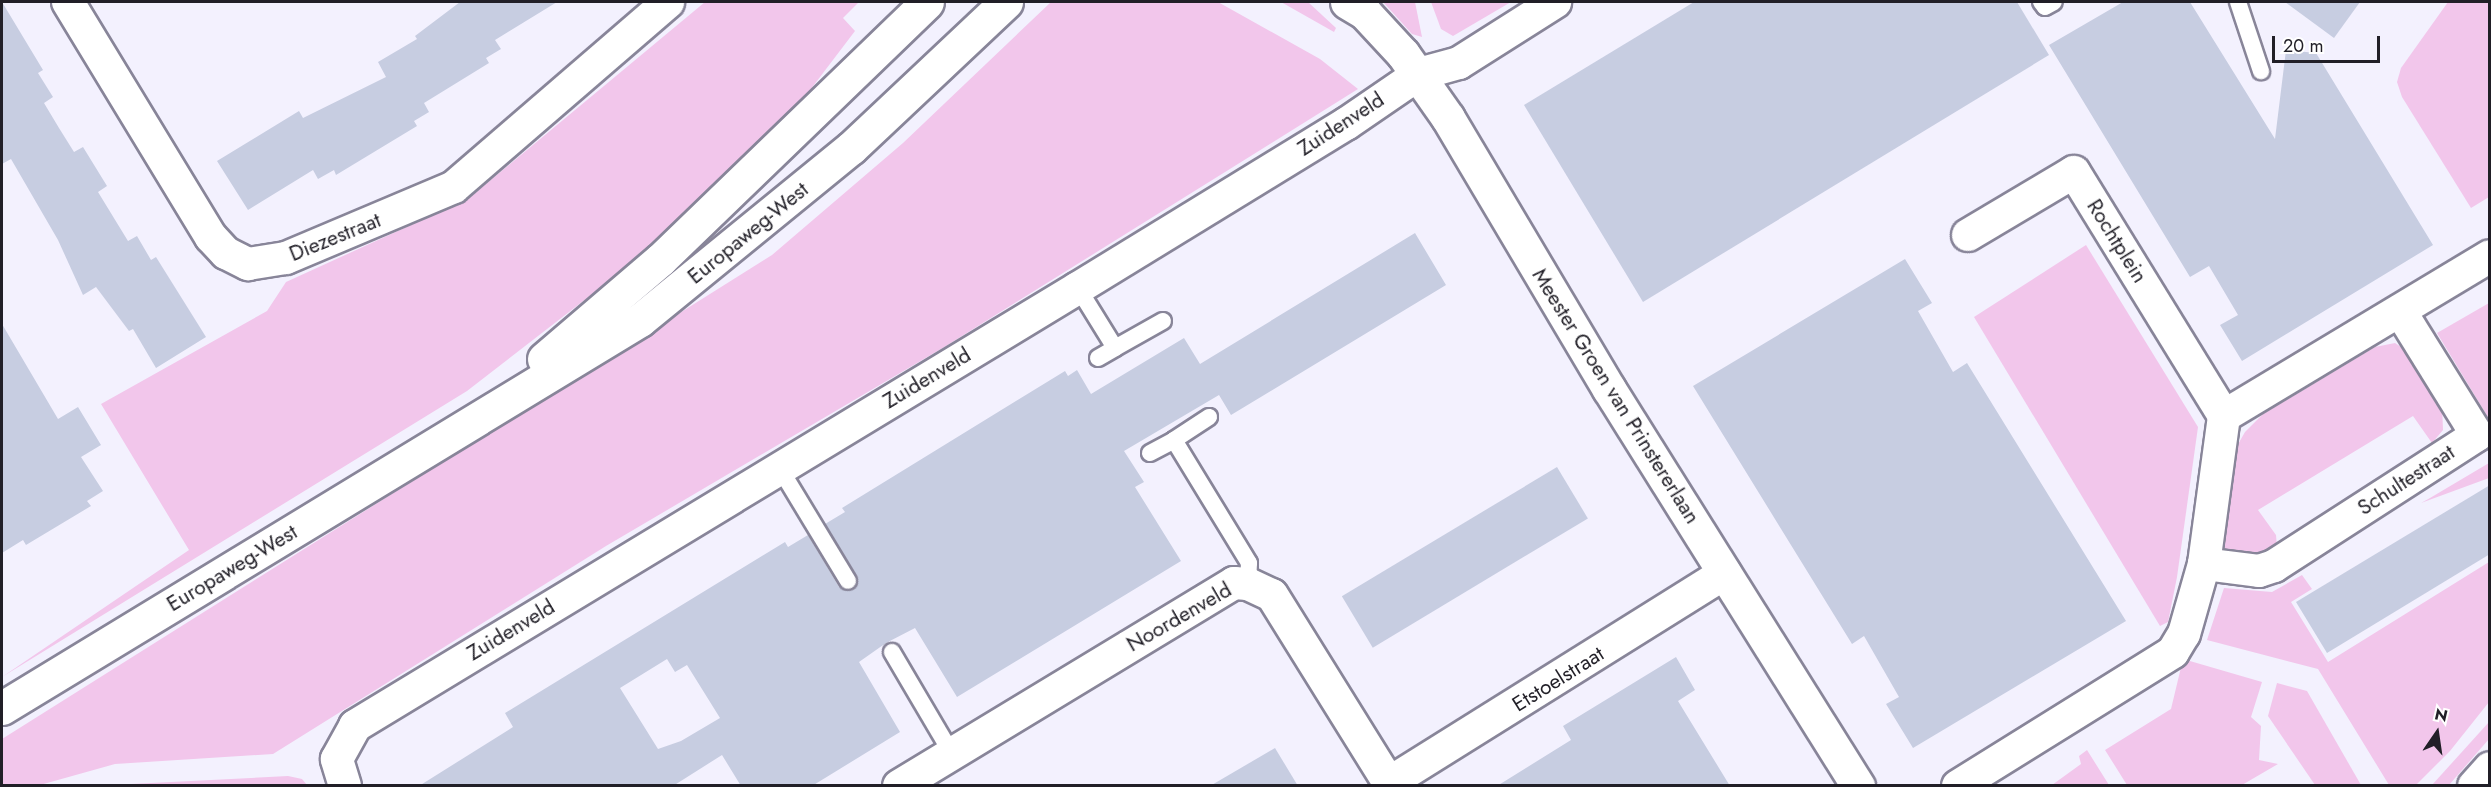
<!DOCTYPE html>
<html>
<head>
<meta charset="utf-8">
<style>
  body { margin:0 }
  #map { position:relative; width:2491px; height:787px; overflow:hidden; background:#f3f1fe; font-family:Jost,sans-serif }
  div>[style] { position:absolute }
  .green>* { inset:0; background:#f2c6eb }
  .building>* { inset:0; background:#c7cde1; transform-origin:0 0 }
  .roads { filter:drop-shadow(2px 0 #888599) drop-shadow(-2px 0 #888599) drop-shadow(0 2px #888599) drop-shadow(0 -2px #888599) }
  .service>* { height:16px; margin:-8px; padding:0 8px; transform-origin:8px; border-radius:8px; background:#fff }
  .minor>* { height:32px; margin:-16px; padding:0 16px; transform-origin:16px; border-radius:16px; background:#fff }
  .tertiary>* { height:33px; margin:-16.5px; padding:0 16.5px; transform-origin:16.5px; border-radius:16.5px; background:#fff }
  .primary>* { height:33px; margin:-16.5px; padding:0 16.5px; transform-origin:16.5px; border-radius:16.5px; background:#fff }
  span { translate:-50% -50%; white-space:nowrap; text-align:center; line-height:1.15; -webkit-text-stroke:6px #fff; paint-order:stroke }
  .street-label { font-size:21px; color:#211f27 }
  .frame { position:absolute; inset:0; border:3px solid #211f27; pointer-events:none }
  .north { position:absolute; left:2407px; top:703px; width:60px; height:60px; -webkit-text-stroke:4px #fff; paint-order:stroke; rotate:13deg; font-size:16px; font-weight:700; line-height:24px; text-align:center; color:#211f27 }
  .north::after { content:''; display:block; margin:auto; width:21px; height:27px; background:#211f27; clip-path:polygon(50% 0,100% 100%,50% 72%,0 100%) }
  .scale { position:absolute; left:2272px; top:36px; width:108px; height:27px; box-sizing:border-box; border:3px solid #211f27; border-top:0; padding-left:8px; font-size:18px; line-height:21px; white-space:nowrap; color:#211f27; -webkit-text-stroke:4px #fff; paint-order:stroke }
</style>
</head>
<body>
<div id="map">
  <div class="green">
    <div style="clip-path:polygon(705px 2px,859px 2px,843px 18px,855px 31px,801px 102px,679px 219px,600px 288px,467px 391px,2px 677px,189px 550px,101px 404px,267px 311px,286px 282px,468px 199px)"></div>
    <div style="clip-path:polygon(1051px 2px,1218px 2px,1320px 59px,1358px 89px,946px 346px,606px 546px,273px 754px,115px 764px,40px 785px,2px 785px,2px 739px,772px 255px,903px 143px)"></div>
    <div style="clip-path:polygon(1281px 2px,1308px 2px,1336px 28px,1334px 32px)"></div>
    <div style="clip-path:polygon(1383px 2px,1415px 2px,1422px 37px,1412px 34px)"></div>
    <div style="clip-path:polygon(1431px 2px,1511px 2px,1453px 36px,1441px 29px)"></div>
    <div style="clip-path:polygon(2448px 2px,2489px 2px,2489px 197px,2471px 208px,2402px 97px,2397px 82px,2401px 68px)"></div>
    <div style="clip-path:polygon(2086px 245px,2198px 427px,2177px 577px,2168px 622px,2160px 626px,1974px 317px)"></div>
    <div style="clip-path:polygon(2489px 303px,2489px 419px,2437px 333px)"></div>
    <div style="clip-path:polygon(2395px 343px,2409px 352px,2442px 405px,2443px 430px,2432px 443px,2413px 416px,2258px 510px,2276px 535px,2277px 547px,2273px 555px,2230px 554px,2222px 549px,2233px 453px,2245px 432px,2263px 414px,2375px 347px)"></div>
    <div style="clip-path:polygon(2489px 463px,2489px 478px,2421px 503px,2430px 498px)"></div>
    <div style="clip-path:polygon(2489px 562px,2489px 702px,2450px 751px,2416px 785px,2389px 785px,2318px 669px,2207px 640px,2224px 588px,2272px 592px,2302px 575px,2312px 589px,2291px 602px,2328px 662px)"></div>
    <div style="clip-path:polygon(2183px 659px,2262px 682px,2251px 717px,2261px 726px,2259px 760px,2278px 764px,2242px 785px,2127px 785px,2105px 750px,2171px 709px)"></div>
    <div style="clip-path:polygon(2277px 683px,2307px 691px,2361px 785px,2315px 785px,2268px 716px)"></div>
    <div style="clip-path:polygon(2489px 722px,2489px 739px,2449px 785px,2432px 785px)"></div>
    <div style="clip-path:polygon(2087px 750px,2109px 785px,2052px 785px,2081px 764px,2079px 756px)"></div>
    <div style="clip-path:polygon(288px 776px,302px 779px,307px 785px,111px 785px)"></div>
  </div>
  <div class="building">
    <div style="clip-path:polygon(2px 2px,43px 70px,38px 73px,53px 97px,44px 103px,59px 128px,74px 152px,83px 147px,107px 186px,98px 192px,128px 241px,137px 236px,151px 260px,156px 257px,206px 337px,156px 368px,133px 329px,129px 331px,96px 287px,83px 295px,58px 240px,11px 159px,2px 164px)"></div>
    <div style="clip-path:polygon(460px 2px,557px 2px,495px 40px,501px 49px,486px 58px,489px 63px,424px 103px,429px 112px,414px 121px,417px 126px,336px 175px,334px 170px,318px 179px,313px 170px,248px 210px,217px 161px,299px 111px,303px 118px,386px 77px,378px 62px,417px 39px,415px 36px)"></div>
    <div style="clip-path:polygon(1694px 2px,2017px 2px,2049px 55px,1643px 302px,1524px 105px)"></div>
    <div style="clip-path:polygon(2123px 2px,2190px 2px,2275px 139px,2286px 50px,2316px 53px,2433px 245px,2242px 361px,2220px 325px,2238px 315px,2209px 266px,2190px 277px,2049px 45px)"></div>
    <div style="clip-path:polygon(2285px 2px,2360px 2px,2334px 38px)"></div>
    <div style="clip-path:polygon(evenodd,1415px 233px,1446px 285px,1231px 415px,1219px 395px,1124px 451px,1144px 482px,1135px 487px,1181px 561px,957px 697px,915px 628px,886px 643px,859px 662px,900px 732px,812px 786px,741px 786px,722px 755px,673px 786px,419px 786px,513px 727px,505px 713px,785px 542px,788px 547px,808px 535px,839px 587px,854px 590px,857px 576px,825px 524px,845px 512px,842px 508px,1065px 371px,1068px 376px,1077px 370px,1091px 394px,1184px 338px,1200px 364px,1415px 233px,667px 659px,675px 672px,687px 665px,720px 718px,681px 741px,658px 749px,620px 688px,667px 659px)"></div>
    <div style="clip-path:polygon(1905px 259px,1932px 303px,1918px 311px,1953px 372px,1967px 363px,2126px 621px,1913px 748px,1886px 704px,1899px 697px,1864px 636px,1852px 644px,1693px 386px)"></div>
    <div style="clip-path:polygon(2px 324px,58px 419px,78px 407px,101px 445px,81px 457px,103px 491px,87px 501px,91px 506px,26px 545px,23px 540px,2px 553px)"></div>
    <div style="left:1557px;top:467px;width:60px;height:251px;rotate:59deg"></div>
    <div style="clip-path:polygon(2490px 485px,2490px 554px,2327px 653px,2296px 602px)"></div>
    <div style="clip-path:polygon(1676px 657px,1695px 690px,1678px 701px,1730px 786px,1497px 786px,1571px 740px,1563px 726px)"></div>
    <div style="clip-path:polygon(1275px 748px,1298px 786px,1210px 786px)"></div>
  </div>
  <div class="roads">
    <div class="service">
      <div style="left:2041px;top:2px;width:6px;rotate:51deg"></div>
      <div style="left:2045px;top:7px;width:10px;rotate:-29deg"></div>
      <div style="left:2238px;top:2px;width:73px;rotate:71.6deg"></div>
      <div style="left:1078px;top:288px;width:70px;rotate:58.3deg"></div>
      <div style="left:1115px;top:348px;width:55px;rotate:-29.4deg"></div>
      <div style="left:1098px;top:358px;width:20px;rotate:-30deg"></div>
      <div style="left:1174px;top:440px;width:42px;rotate:-33.3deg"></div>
      <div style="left:1150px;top:453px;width:27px;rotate:-28deg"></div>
      <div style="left:1174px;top:440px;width:144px;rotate:58.6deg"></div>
      <div style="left:1249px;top:563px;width:21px;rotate:93deg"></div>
      <div style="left:779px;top:467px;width:133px;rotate:58.8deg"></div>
      <div style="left:892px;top:652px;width:118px;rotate:59.5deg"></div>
    </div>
    <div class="minor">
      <div style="left:68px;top:2px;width:275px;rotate:58.7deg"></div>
      <div style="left:211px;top:237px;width:22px;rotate:47deg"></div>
      <div style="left:226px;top:253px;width:25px;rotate:27deg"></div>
      <div style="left:248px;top:264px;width:38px;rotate:-9deg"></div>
      <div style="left:286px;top:258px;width:182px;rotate:-22.9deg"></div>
      <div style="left:454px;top:187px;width:283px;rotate:-40.8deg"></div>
      <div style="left:1968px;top:235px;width:123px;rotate:-30.7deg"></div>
      <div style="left:2074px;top:172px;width:286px;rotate:58.4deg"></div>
      <div style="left:2224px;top:416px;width:310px;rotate:-31deg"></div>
      <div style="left:2204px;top:564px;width:55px;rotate:7.3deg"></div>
      <div style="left:2259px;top:571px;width:16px;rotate:-18deg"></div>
      <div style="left:2274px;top:566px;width:242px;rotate:-32.8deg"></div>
      <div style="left:2477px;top:435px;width:146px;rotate:-121.8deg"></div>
      <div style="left:1389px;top:783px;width:396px;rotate:-32deg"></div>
      <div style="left:345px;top:786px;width:28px;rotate:-107deg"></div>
      <div style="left:337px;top:759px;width:38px;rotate:-61deg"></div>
      <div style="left:355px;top:726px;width:845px;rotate:-31.21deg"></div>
      <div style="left:1078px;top:288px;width:314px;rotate:-31.5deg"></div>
      <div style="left:1346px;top:124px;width:88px;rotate:-34.4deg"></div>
      <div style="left:1419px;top:74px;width:41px;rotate:-15.4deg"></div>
      <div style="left:1459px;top:63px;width:114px;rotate:-32.4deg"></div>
      <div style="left:899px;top:786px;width:392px;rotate:-31.2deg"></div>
      <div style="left:1234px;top:583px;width:14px;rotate:4deg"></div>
      <div style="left:1248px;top:584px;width:26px;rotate:25deg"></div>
      <div style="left:1272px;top:595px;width:225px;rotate:58.1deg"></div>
      <div style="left:1958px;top:786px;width:253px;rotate:-31.9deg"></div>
      <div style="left:2173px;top:652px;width:21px;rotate:-59deg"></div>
      <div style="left:2184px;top:634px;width:73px;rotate:-74.1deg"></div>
      <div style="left:2204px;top:564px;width:149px;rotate:-82.3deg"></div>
      <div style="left:2474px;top:786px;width:24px;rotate:-48deg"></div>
    </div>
    <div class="tertiary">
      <div style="left:1347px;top:2px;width:21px;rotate:31deg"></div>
      <div style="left:1365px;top:13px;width:56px;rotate:47.2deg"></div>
      <div style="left:1403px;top:54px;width:78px;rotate:54.9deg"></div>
      <div style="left:1448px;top:118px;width:315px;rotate:59.3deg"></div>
      <div style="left:1609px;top:389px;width:469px;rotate:57.9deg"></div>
    </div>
    <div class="primary">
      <div style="left:544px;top:359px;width:153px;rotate:-40.5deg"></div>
      <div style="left:660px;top:260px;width:371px;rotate:-44deg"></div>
      <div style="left:2px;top:708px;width:747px;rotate:-31.31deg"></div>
      <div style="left:640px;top:320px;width:272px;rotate:-39.2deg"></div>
      <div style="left:851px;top:148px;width:213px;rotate:-43.3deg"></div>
    </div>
  </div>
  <div class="street-label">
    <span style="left:1341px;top:124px;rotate:-33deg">Zuidenveld</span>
    <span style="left:748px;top:233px;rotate:-39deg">Europaweg-West</span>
    <span style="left:335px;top:237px;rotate:-22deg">Diezestraat</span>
    <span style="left:2117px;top:241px;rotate:58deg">Rochtplein</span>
    <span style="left:927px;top:378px;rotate:-31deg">Zuidenveld</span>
    <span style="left:1616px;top:396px;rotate:58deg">Meester Groen van Prinstererlaan</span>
    <span style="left:2406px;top:480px;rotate:-33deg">Schultestraat</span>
    <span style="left:232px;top:568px;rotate:-31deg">Europaweg-West</span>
    <span style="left:1179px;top:617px;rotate:-30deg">Noordenveld</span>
    <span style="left:511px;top:630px;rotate:-31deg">Zuidenveld</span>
    <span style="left:1558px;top:679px;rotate:-32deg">Etstoelstraat</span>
  </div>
  <div class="frame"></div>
  <div class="north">N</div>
  <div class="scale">20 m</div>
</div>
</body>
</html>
